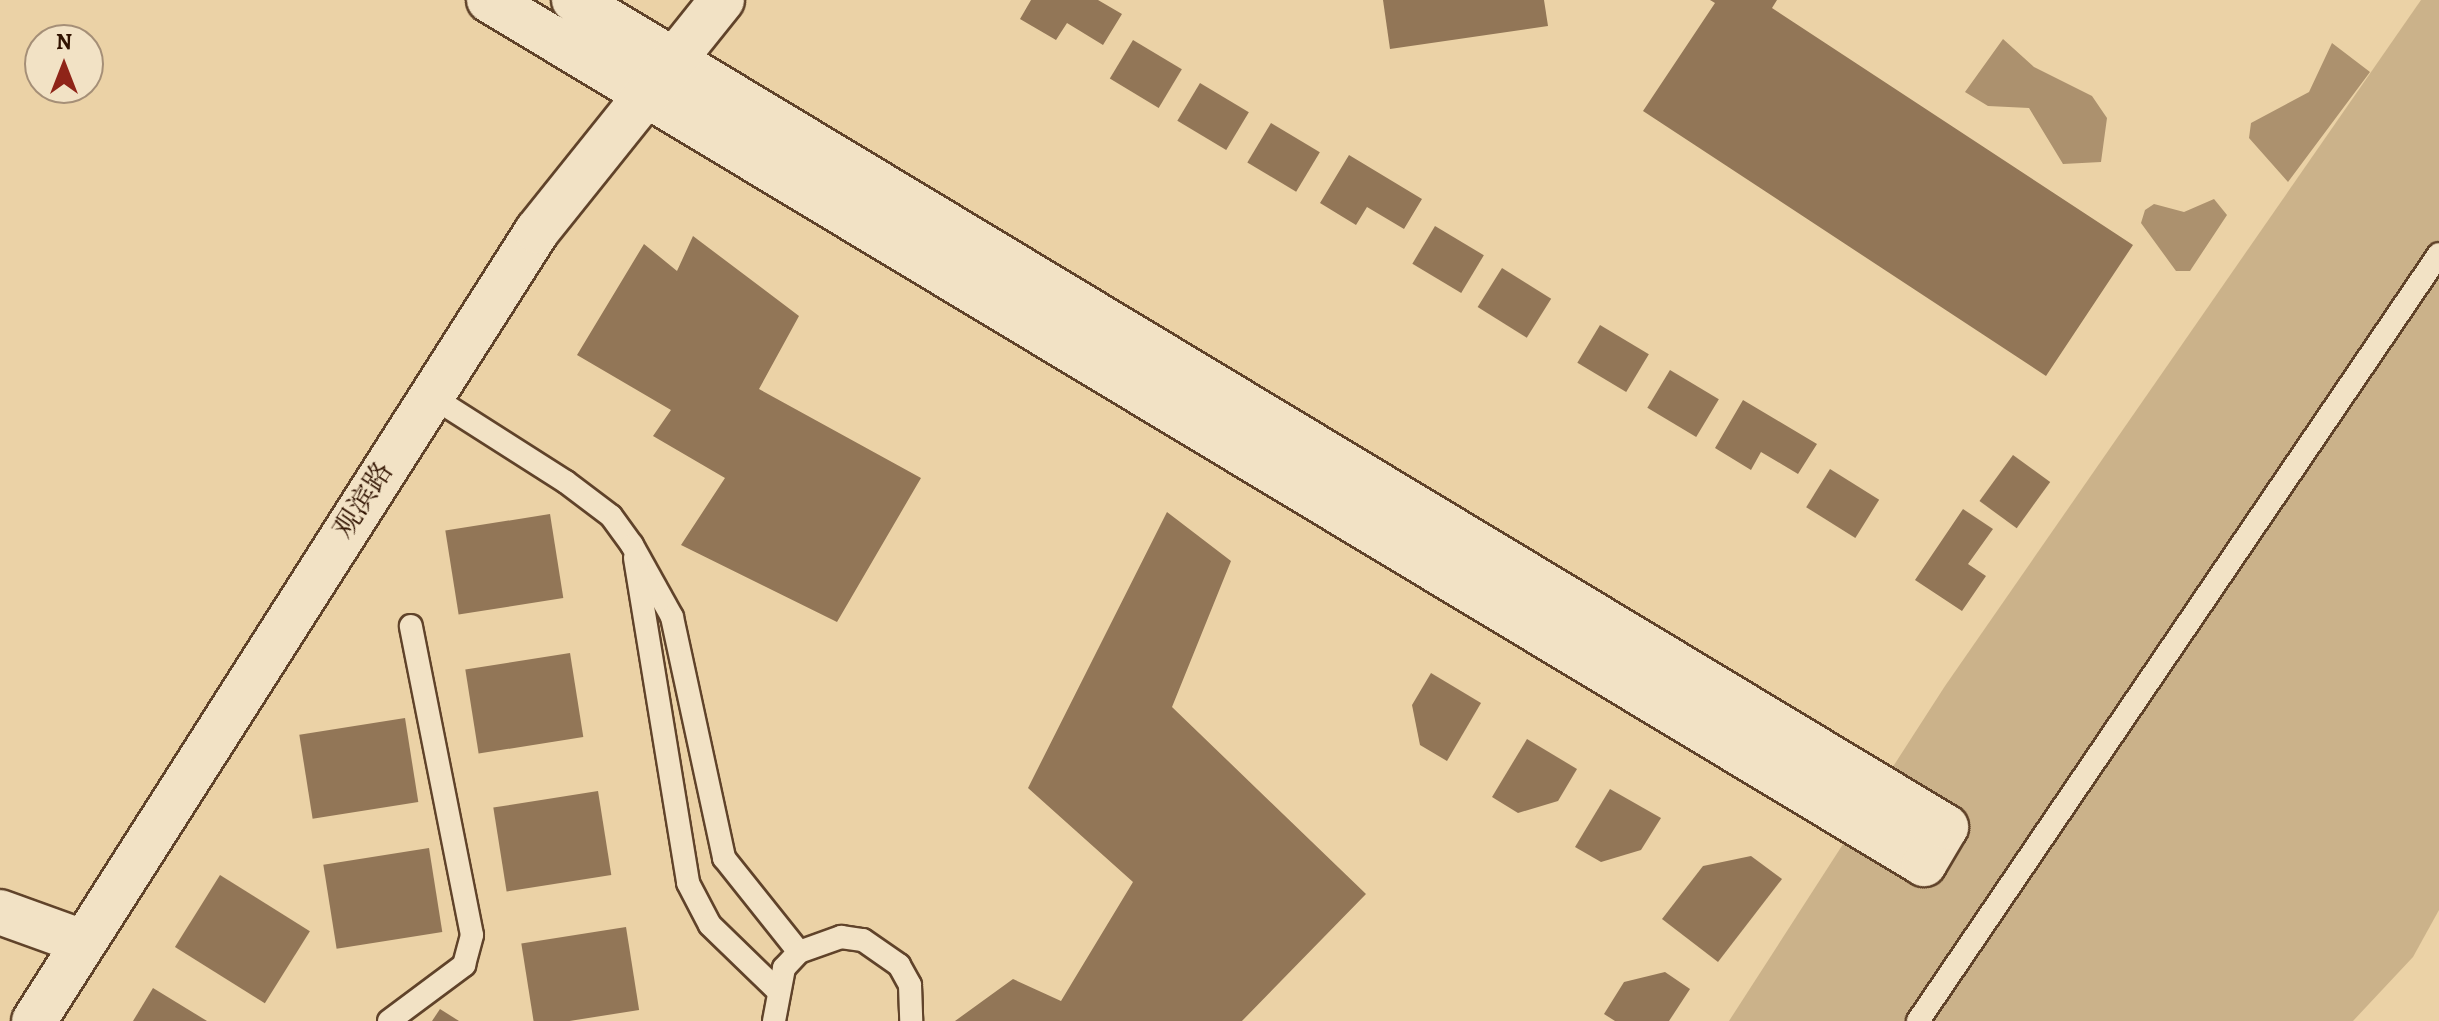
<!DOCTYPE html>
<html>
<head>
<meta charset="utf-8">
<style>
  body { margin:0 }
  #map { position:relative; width:2439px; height:1021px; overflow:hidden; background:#ebd2a6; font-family:Alegreya,"Noto Serif SC",serif }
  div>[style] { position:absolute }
  .green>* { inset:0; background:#cbb28a }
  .water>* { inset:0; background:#ac916e }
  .building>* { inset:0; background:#927657; transform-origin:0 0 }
  .roads { filter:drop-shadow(2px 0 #60432a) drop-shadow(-2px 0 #60432a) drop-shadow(0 2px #60432a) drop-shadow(0 -2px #60432a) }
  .service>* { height:22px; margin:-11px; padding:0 11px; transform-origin:11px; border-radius:11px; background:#f2e2c5 }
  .minor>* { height:44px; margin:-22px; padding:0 22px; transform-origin:22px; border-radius:22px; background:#f2e2c5 }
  span { translate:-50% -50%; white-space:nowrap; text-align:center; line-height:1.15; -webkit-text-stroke:6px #f2e2c5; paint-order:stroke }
  .street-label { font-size:28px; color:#311301 }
  .north { position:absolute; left:24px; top:24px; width:80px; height:80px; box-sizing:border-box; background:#f2e2c5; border:2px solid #a58f77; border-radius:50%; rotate:0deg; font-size:22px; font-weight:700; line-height:32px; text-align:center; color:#311301 }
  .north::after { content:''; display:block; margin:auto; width:28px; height:36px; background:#8f2418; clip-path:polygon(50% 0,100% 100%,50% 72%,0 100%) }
</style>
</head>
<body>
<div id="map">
  <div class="green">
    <div style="clip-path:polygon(2421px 0,2439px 0,2439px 910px,2413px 957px,2353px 1021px,1729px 1021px,1945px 686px)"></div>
  </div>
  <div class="water">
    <div style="clip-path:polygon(2003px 39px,2034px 67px,2092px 96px,2107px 118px,2101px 162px,2063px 164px,2029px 108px,1988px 106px,1965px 92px)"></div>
    <div style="clip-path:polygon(2332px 43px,2370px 72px,2288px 182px,2249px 138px,2251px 123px,2309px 92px)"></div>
    <div style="clip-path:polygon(2214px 199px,2227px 215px,2190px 271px,2176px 271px,2141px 223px,2145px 210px,2154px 204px,2184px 212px)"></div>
  </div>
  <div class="building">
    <div style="clip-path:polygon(1031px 0,1098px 0,1122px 14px,1103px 45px,1067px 23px,1056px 40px,1020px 19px)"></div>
    <div style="clip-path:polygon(1383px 0,1544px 0,1548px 26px,1390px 49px)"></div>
    <div style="clip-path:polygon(1710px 0,1777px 0,1772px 8px,2133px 245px,2046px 376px,1643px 111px,1715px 3px)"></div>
    <div style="left:1133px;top:40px;width:57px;height:45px;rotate:31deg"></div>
    <div style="left:1200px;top:83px;width:57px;height:44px;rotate:31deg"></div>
    <div style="left:1271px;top:123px;width:57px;height:46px;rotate:31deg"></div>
    <div style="clip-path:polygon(1349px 155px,1422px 199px,1404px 229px,1367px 207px,1356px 225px,1320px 203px)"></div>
    <div style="left:1435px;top:226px;width:57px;height:44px;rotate:31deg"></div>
    <div style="clip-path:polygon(693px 236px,799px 316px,759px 389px,921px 478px,837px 622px,681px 545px,725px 478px,653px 436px,671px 410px,577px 355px,644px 244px,677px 271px)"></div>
    <div style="left:1502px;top:268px;width:58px;height:46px;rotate:32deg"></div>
    <div style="left:1600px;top:325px;width:57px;height:44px;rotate:31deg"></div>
    <div style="left:1670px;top:370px;width:57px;height:44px;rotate:31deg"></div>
    <div style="clip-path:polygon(1743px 400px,1817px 444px,1798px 474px,1761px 452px,1751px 470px,1715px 448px)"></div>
    <div style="left:2013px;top:455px;width:46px;height:57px;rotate:36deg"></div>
    <div style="left:1830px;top:469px;width:58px;height:45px;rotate:32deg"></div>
    <div style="clip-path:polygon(1963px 509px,1993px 529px,1968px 564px,1986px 576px,1962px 611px,1915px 580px)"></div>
    <div style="clip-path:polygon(1167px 512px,1231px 561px,1172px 707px,1366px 894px,1242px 1021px,955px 1021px,1013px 979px,1061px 1001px,1133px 882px,1028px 788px)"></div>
    <div style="left:550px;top:514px;width:85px;height:106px;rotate:81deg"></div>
    <div style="left:570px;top:653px;width:85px;height:106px;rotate:81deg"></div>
    <div style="clip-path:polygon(1431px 673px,1481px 703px,1447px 761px,1420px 745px,1412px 705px)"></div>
    <div style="left:405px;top:718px;width:85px;height:107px;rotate:81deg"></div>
    <div style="clip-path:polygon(1527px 739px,1577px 769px,1558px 801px,1518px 813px,1492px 797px)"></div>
    <div style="clip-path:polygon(1610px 789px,1661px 818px,1641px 850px,1601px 862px,1575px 847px)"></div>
    <div style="left:598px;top:791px;width:85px;height:106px;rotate:81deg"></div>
    <div style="left:429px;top:848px;width:85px;height:107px;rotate:81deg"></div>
    <div style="clip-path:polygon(1751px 856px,1782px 879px,1718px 962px,1662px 919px,1703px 866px)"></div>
    <div style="left:220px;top:875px;width:106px;height:85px;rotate:32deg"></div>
    <div style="left:626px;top:927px;width:84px;height:106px;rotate:81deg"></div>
    <div style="clip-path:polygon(1665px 972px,1690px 989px,1669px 1021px,1615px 1021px,1604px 1014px,1624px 982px)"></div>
    <div style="clip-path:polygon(153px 988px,207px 1021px,133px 1021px)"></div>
    <div style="clip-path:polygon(440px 1009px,459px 1021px,432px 1021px)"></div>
  </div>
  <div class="roads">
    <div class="service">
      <div style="left:431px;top:396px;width:160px;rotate:32.5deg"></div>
      <div style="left:566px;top:482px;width:56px;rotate:37.1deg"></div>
      <div style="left:611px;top:516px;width:36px;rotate:54deg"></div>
      <div style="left:632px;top:545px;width:82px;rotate:60.9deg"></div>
      <div style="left:672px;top:617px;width:247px;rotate:77.8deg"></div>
      <div style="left:724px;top:858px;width:120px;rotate:51.4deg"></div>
      <div style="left:635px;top:558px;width:329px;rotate:80.7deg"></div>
      <div style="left:688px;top:883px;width:47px;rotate:62.4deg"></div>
      <div style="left:710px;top:925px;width:91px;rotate:44.1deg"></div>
      <div style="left:389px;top:1021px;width:94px;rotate:-36.7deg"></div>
      <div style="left:464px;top:965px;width:31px;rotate:-75deg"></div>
      <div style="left:472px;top:935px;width:315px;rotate:-101.2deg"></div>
      <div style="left:774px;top:1021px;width:54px;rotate:-79.3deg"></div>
      <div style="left:784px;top:968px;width:22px;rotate:-47deg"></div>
      <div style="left:799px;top:952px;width:45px;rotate:-19.7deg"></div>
      <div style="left:841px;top:937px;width:22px;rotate:8deg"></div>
      <div style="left:863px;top:940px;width:44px;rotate:34.8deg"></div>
      <div style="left:899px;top:965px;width:23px;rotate:61deg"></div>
      <div style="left:910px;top:985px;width:36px;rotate:88deg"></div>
      <div style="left:1918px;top:1021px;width:927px;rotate:-55.81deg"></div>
    </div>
    <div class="minor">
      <div style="left:489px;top:0;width:1675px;rotate:31.05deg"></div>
      <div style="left:1924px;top:864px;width:43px;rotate:-59.3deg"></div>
      <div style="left:1946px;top:827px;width:1602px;rotate:-148.92deg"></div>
      <div style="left:0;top:912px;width:85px;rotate:19.9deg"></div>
      <div style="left:34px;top:1021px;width:937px;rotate:-57.51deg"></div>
      <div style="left:537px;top:231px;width:296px;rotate:-51.3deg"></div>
    </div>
  </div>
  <div class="street-label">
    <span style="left:363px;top:500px;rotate:-57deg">观滨路</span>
  </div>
  <div class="north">N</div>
</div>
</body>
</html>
